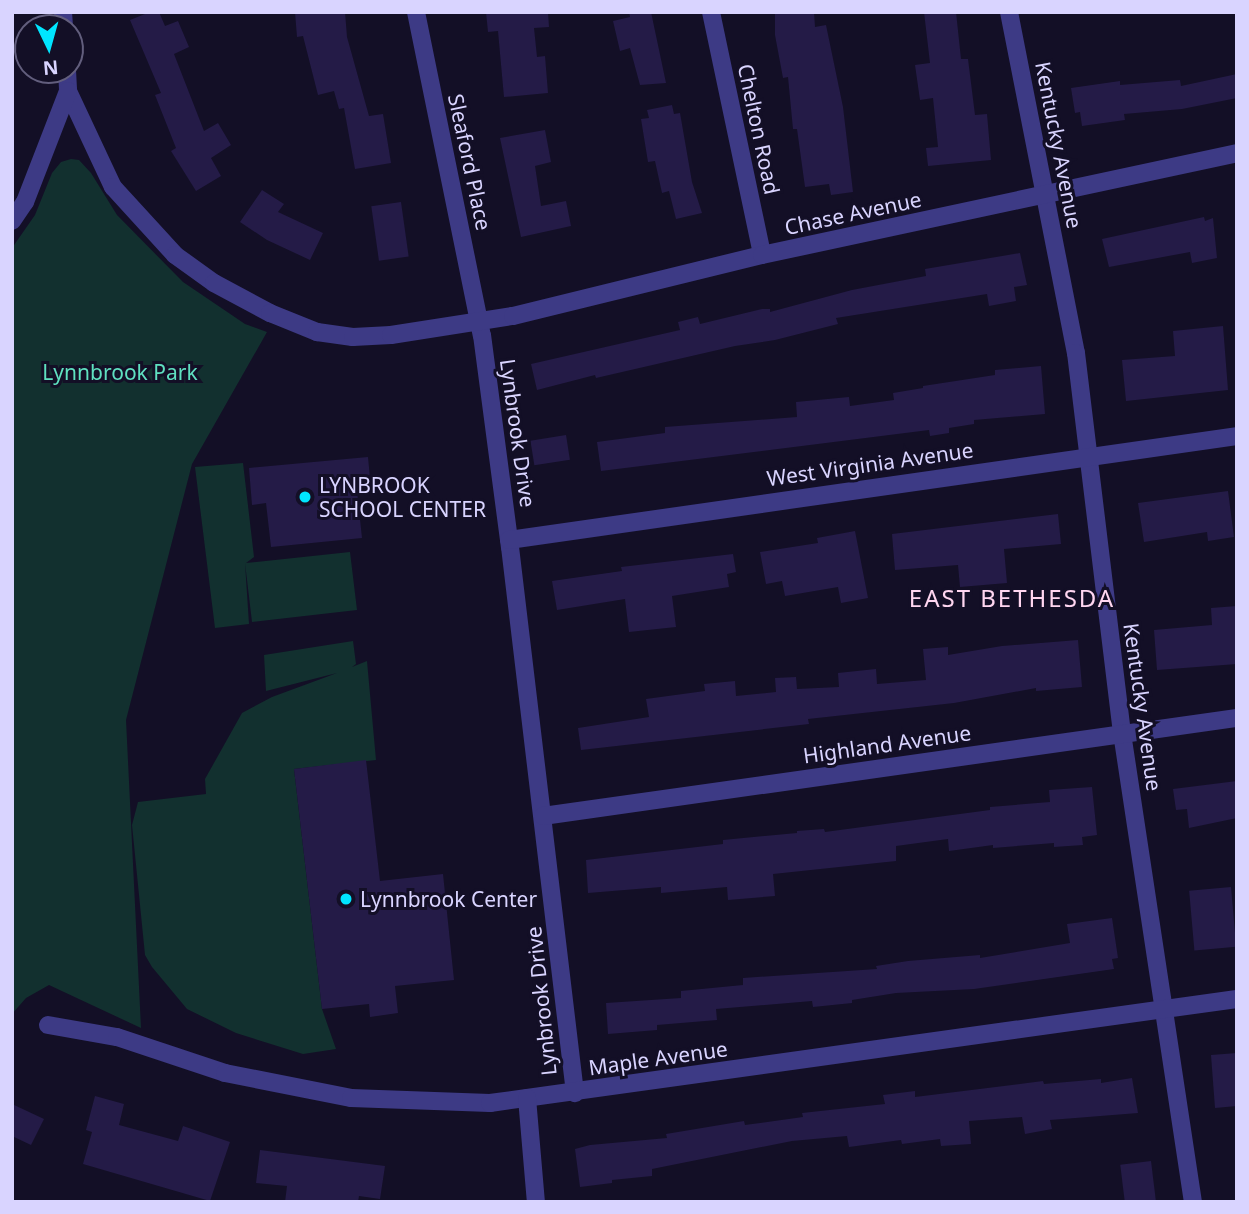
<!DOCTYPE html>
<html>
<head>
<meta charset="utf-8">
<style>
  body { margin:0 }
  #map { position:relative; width:1249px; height:1214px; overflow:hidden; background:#130f26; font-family:"Noto Sans",sans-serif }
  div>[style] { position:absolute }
  .green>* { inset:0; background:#12302f }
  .building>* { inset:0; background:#241b47; transform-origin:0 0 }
  .minor>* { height:18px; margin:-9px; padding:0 9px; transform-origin:9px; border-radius:9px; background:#3d3a85 }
  .dots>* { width:19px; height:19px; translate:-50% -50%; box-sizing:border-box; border:4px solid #130f26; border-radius:50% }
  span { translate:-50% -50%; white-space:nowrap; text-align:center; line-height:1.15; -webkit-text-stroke:6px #130f26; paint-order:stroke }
  .street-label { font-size:21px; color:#d9d4ff }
  .park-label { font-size:21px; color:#5fe0c0 }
  .poi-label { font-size:21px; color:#d9d4ff }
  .left { translate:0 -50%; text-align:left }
  .quarter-label { font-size:24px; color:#ffd6f0; letter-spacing:2px }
  .frame { position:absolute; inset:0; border:14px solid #d9d4ff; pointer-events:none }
  .north { position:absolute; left:14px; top:14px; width:70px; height:70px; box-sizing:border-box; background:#130f26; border:2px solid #625e7d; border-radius:50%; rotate:175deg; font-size:19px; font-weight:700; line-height:28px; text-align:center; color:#d9d4ff }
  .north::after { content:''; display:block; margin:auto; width:24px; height:32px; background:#00e5ff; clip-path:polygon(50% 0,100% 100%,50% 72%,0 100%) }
</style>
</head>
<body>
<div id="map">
  <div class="green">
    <div style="clip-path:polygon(71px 159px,79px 160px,91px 173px,117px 215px,183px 282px,245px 324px,267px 332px,192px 464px,126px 720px,141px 1028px,49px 985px,26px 998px,12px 1014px,12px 248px,35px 215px,52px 173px,61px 162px)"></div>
    <div style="clip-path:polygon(243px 463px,254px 557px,246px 563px,350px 552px,357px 610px,252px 622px,245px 563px,249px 624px,215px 628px,195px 467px)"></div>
    <div style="clip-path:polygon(353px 641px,356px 664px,352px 667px,367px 661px,376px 760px,294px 769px,322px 1009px,336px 1049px,303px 1054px,236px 1033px,187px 1009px,152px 967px,145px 955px,132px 825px,138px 802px,206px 794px,205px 779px,242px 713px,272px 697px,337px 673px,266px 691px,264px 655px)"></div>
  </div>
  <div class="building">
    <div style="clip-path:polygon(150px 12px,159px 12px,165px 26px,178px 21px,189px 47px,174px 54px,204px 131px,218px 123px,231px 145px,211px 158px,221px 176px,196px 191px,171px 151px,176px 148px,155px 95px,161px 93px,130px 20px)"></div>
    <div style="clip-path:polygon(295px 12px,345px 12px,347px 37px,369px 116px,383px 114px,391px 163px,355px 169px,344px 108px,339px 109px,334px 91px,318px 95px,303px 36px,297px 37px)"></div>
    <div style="clip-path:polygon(486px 12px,548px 12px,549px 27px,534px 28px,537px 57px,545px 56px,548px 93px,504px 97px,498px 31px,488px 32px)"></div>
    <div style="clip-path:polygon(629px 12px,651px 12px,666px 83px,640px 85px,630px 48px,620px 51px,613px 21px,630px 17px)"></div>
    <div style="clip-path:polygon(775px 12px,814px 12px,815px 27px,826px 25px,843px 107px,853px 192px,831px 195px,829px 184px,805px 187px,797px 129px,793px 129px,788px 77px,783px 78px,775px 35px)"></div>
    <div style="clip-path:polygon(924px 12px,956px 12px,961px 59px,968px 59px,975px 115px,987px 114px,991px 160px,928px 166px,926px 148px,938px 147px,933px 98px,920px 100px,915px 65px,930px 63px)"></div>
    <div style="clip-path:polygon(1237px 74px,1237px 98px,1182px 109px,1124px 114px,1125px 120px,1082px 126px,1080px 112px,1075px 113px,1071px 88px,1120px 81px,1120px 85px,1180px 80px,1181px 86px)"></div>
    <div style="clip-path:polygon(672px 105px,674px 114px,680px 113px,692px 182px,702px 213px,676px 219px,669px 191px,662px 193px,655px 161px,648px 162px,641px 119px,649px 118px,647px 110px)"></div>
    <div style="clip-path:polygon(545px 130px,551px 162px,535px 166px,541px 206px,566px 201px,571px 226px,521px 237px,500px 138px)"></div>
    <div style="clip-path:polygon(262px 190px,284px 204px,278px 212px,323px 233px,310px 260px,267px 240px,240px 222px)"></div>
    <div style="left:401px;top:202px;width:55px;height:30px;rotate:82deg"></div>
    <div style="clip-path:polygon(1204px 217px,1205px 221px,1213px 218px,1217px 258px,1192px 263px,1190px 252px,1109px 267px,1102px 239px)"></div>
    <div style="clip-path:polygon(1020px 253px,1027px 285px,1014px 287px,1016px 301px,989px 306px,987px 294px,836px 318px,838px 324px,775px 340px,735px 346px,596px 378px,595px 375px,537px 390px,531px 364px,680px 330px,678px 322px,698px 317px,700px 324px,762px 309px,770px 309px,770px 312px,852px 290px,926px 276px,925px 269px)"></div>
    <div style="clip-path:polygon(1223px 326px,1228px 390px,1126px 401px,1122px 360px,1175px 356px,1173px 331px)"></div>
    <div style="clip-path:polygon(1041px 366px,1045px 414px,974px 420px,974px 424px,949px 428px,949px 433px,930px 436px,929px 430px,601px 471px,597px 442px,665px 433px,665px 427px,797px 417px,796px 402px,849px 397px,850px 406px,894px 400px,893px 393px,923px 388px,923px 386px,995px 375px,995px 370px)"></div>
    <div style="left:566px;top:435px;width:25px;height:36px;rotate:81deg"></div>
    <div style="clip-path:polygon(368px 457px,371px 489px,357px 491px,362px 538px,271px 547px,266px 503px,252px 505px,249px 468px)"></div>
    <div style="clip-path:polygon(1228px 491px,1234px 537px,1208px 541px,1207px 532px,1144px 542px,1138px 503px)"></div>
    <div style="clip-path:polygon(1058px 514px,1061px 544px,1004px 549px,1007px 583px,960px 587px,958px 565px,895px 570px,892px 534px)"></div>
    <div style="clip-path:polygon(855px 531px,868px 598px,841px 603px,838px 587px,785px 596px,782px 581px,766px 584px,760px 552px,818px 543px,817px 538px)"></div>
    <div style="clip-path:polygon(733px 554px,736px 572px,727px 574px,729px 587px,672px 596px,676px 627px,629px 632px,625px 599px,557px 610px,552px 581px,622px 571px,621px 567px)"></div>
    <div style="clip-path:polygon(1237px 606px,1237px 664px,1157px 670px,1154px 630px,1212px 625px,1211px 608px)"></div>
    <div style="clip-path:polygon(1078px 640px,1082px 687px,1036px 691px,1036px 688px,954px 703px,808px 719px,809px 724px,581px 750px,578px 728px,649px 717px,646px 699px,705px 691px,704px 684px,735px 681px,736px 696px,776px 692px,775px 678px,796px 677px,797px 689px,839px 687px,838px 673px,876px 669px,877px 684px,926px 680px,923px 649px,948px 647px,948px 655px,1002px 646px)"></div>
    <div style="clip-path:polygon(366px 760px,380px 881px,443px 874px,454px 980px,395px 986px,398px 1013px,370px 1017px,369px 1004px,322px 1009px,294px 769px)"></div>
    <div style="clip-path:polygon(1237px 781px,1237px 818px,1189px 828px,1187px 809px,1176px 810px,1173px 789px)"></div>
    <div style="clip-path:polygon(1092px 787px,1097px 835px,1082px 837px,1083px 845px,1054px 847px,1054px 843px,993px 848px,993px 845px,949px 851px,948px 839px,896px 846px,896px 861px,773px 874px,775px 896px,728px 900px,727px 887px,661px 893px,661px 887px,588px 893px,586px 860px,723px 844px,723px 840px,797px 833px,797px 831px,824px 829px,825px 832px,990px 810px,990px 807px,1050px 802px,1049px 790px)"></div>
    <div style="left:1231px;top:887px;width:60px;height:42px;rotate:85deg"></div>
    <div style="clip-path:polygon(1112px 918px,1118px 958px,1112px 959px,1114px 969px,974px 989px,896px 993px,852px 1000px,852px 1003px,813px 1007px,812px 1001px,716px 1009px,717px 1020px,657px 1025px,657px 1030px,608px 1034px,606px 1003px,681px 998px,681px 991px,743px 985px,743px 978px,877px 969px,876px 966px,908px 961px,980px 955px,980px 958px,1070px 943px,1067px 924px)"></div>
    <div style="clip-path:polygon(1237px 1053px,1237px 1106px,1215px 1108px,1211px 1055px)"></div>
    <div style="clip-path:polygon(1132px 1078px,1138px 1113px,1050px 1120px,1052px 1129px,1025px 1134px,1022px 1117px,969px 1121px,971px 1144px,941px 1146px,940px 1139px,902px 1144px,901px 1140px,849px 1147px,847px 1136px,792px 1141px,652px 1169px,652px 1176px,612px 1180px,612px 1183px,580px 1187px,575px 1149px,590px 1145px,667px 1138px,666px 1134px,744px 1121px,745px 1125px,803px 1117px,802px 1113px,885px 1104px,883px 1095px,915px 1091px,915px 1097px,1043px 1081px,1044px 1084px,1101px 1079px,1101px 1083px)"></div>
    <div style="clip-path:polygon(95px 1096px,124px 1104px,119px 1125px,178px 1141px,183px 1126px,230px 1142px,210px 1201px,83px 1164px,92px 1132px,86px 1130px)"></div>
    <div style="clip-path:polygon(12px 1104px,44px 1119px,31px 1145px,12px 1136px)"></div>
    <div style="clip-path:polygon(260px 1150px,385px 1166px,380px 1199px,359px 1196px,358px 1202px,285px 1202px,287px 1186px,256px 1183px)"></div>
    <div style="left:1151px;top:1161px;width:41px;height:31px;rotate:83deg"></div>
  </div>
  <div class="minor">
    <div style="left:63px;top:12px;width:16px;rotate:86deg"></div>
    <div style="left:416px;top:12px;width:330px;rotate:78.5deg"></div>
    <div style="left:482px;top:335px;width:214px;rotate:82.5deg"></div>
    <div style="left:510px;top:547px;width:550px;rotate:83.21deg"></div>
    <div style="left:711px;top:12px;width:248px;rotate:78.1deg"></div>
    <div style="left:1009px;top:12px;width:348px;rotate:78.9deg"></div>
    <div style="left:1076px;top:353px;width:383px;rotate:83.1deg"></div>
    <div style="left:1122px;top:733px;width:474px;rotate:81.4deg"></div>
    <div style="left:67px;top:70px;width:21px;rotate:87deg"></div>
    <div style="left:68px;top:91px;width:106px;rotate:64.9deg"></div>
    <div style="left:113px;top:187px;width:92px;rotate:47.6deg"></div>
    <div style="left:175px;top:255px;width:48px;rotate:35.7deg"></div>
    <div style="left:214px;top:283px;width:64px;rotate:28.2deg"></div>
    <div style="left:270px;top:313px;width:51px;rotate:22deg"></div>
    <div style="left:317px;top:332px;width:36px;rotate:8deg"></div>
    <div style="left:353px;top:337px;width:38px;rotate:-3deg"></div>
    <div style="left:391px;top:335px;width:123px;rotate:-8.9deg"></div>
    <div style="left:513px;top:316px;width:256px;rotate:-13.8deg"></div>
    <div style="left:762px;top:255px;width:486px;rotate:-12.1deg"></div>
    <div style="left:12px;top:221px;width:23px;rotate:-56deg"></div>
    <div style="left:25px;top:202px;width:119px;rotate:-68.8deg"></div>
    <div style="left:509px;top:540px;width:735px;rotate:-8.13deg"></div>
    <div style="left:543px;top:816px;width:701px;rotate:-8.04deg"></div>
    <div style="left:48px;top:1025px;width:70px;rotate:9.9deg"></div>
    <div style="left:117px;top:1037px;width:114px;rotate:18.4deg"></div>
    <div style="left:225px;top:1073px;width:128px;rotate:11.2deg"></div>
    <div style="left:351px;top:1098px;width:139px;rotate:2.1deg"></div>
    <div style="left:490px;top:1103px;width:754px;rotate:-7.93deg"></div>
    <div style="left:527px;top:1098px;width:104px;rotate:85.1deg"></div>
  </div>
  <div class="dots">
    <div style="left:305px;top:497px;background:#00e5ff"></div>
    <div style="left:346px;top:899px;background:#00e5ff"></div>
  </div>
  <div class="street-label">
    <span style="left:759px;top:129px;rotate:78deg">Chelton Road</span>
    <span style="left:1059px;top:145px;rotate:79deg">Kentucky Avenue</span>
    <span style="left:470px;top:162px;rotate:78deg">Sleaford Place</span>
    <span style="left:853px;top:213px;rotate:-12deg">Chase Avenue</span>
    <span style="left:518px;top:433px;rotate:82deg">Lynbrook Drive</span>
    <span style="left:870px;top:464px;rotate:-8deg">West Virginia Avenue</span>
    <span style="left:1143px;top:707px;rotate:82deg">Kentucky Avenue</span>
    <span style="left:887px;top:744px;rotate:-8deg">Highland Avenue</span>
    <span style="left:541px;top:1001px;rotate:-96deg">Lynbrook Drive</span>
    <span style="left:658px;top:1058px;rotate:-8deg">Maple Avenue</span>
  </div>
  <div class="park-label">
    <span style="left:120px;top:372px">Lynnbrook Park</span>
  </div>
  <div class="poi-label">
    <span class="left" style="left:319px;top:497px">LYNBROOK<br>SCHOOL CENTER</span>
    <span class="left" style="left:360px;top:899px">Lynnbrook Center</span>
  </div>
  <div class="quarter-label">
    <span style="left:1012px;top:598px">EAST BETHESDA</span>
  </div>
  <div class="frame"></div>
  <div class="north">N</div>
</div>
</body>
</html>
